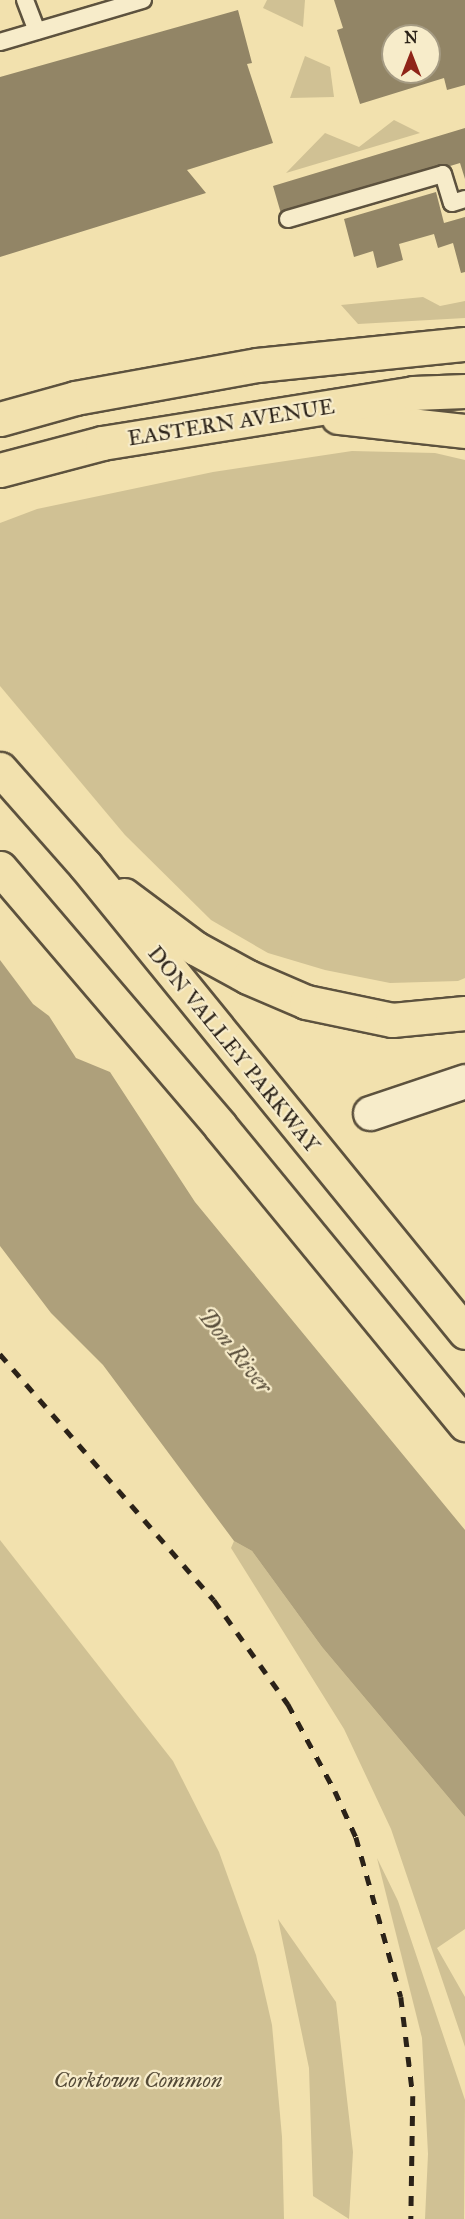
<!DOCTYPE html>
<html>
<head>
<meta charset="utf-8">
<style>
  body { margin:0 }
  #map { position:relative; width:465px; height:2219px; overflow:hidden; background:#f2e1ae; font-family:"IM FELL Great Primer",serif }
  div>[style] { position:absolute }
  .green>* { inset:0; background:#d0c194 }
  .water>* { inset:0; background:#aea07b }
  .building>* { inset:0; background:#928566 }
  .roads { filter:drop-shadow(2px 0 #5d523e) drop-shadow(-2px 0 #5d523e) drop-shadow(0 2px #5d523e) drop-shadow(0 -2px #5d523e) }
  .service>* { height:16px; margin:-8px; padding:0 8px; transform-origin:8px; border-radius:8px; background:#f7ecca }
  .minor>* { height:33px; margin:-16.5px; padding:0 16.5px; transform-origin:16.5px; border-radius:16.5px; background:#f7ecca }
  .motorway>* { height:33px; margin:-16.5px; padding:0 16.5px; transform-origin:16.5px; border-radius:16.5px; background:#f2e1ae }
  .rail>* { height:4.5px; margin-top:-2.25px; transform-origin:0; background:repeating-linear-gradient(90deg,#2b2218 0 10px,transparent 0 20px) }
  span { translate:-50% -50%; white-space:nowrap; text-align:center; line-height:1.15; -webkit-text-stroke:4.5px #f7ecca; paint-order:stroke }
  .street-label { font-size:22px; color:#2b2218 }
  .park-label { font-size:22px; color:#544a37; font-style:italic }
  .water-label { font-size:24px; color:#594e3b; font-style:italic }
  .north { position:absolute; left:381px; top:24px; width:60px; height:60px; box-sizing:border-box; background:#f7ecca; border:2px solid #a59b83; border-radius:50%; rotate:0deg; font-size:16px; font-weight:700; line-height:24px; text-align:center; color:#2b2218 }
  .north::after { content:''; display:block; margin:auto; width:21px; height:27px; background:#8f2418; clip-path:polygon(50% 0,100% 100%,50% 72%,0 100%) }
</style>
</head>
<body>
<div id="map">
  <div class="green">
    <div style="clip-path:polygon(267px 0,305px 0,303px 27px,263px 8px)"></div>
    <div style="clip-path:polygon(305px 56px,330px 67px,334px 97px,290px 98px)"></div>
    <div style="clip-path:polygon(394px 120px,420px 133px,286px 173px,325px 133px,359px 147px)"></div>
    <div style="clip-path:polygon(423px 297px,440px 306px,465px 301px,465px 318px,358px 324px,341px 305px)"></div>
    <div style="clip-path:polygon(352px 451px,435px 453px,465px 460px,465px 978px,458px 981px,390px 983px,325px 970px,268px 953px,211px 920px,125px 835px,0 686px,0 523px,37px 509px,213px 472px)"></div>
    <div style="clip-path:polygon(0 1540px,173px 1761px,219px 1852px,256px 1955px,272px 2025px,282px 2137px,284px 2219px,0 2219px)"></div>
    <div style="clip-path:polygon(234px 1541px,252px 1551px,322px 1647px,465px 1817px,465px 1929px,437px 1948px,465px 1997px,465px 2047px,391px 1829px,344px 1729px,231px 1548px)"></div>
    <div style="clip-path:polygon(377px 1858px,398px 1901px,465px 2100px,464px 2219px,425px 2219px,428px 2154px,422px 2038px)"></div>
    <div style="clip-path:polygon(278px 1919px,336px 2002px,353px 2152px,349px 2219px,313px 2196px,309px 2068px)"></div>
  </div>
  <div class="water">
    <div style="clip-path:polygon(0 960px,33px 1004px,49px 1016px,76px 1058px,110px 1072px,195px 1202px,465px 1530px,465px 1817px,322px 1647px,252px 1551px,234px 1541px,103px 1365px,51px 1313px,0 1246px)"></div>
  </div>
  <div class="building">
    <div style="clip-path:polygon(evenodd,334px 0,465px 0,465px 85px,447px 90px,444px 78px,360px 104px,337px 30px,343px 28px,334px 0,393px 36px,429px 36px,429px 72px,393px 72px,393px 36px)"></div>
    <div style="clip-path:polygon(238px 10px,252px 63px,247px 64px,273px 143px,187px 170px,206px 193px,0 257px,0 77px)"></div>
    <div style="clip-path:polygon(465px 128px,465px 179px,460px 163px,282px 217px,273px 186px)"></div>
    <div style="clip-path:polygon(436px 192px,444px 223px,465px 217px,465px 272px,461px 273px,453px 243px,438px 248px,434px 234px,399px 244px,403px 260px,377px 268px,373px 251px,354px 257px,344px 219px)"></div>
  </div>
  <div class="roads">
    <div class="service">
      <div style="left:25px;top:0;width:33px;rotate:69deg"></div>
      <div style="left:0;top:42px;width:149px;rotate:-16.4deg"></div>
      <div style="left:288px;top:219px;width:161px;rotate:-16.2deg"></div>
      <div style="left:443px;top:174px;width:30px;rotate:73deg"></div>
      <div style="left:452px;top:203px;width:14px;rotate:-17deg"></div>
    </div>
    <div class="minor">
      <div style="left:370px;top:1113px;width:100px;rotate:-18.6deg"></div>
    </div>
    <div class="motorway">
      <div style="left:338px;top:417px;width:128px;rotate:6.3deg"></div>
      <div style="left:0;top:419px;width:78px;rotate:-15.6deg"></div>
      <div style="left:75px;top:398px;width:185px;rotate:-10.3deg"></div>
      <div style="left:257px;top:365px;width:209px;rotate:-5.8deg"></div>
      <div style="left:0;top:470px;width:106px;rotate:-14.8deg"></div>
      <div style="left:102px;top:443px;width:315px;rotate:-9.1deg"></div>
      <div style="left:413px;top:393px;width:52px;rotate:-2.2deg"></div>
      <div style="left:0;top:769px;width:128px;rotate:48.5deg"></div>
      <div style="left:85px;top:865px;width:602px;rotate:50.86deg"></div>
      <div style="left:0;top:868px;width:339px;rotate:49.5deg"></div>
      <div style="left:220px;top:1126px;width:386px;rotate:50.6deg"></div>
      <div style="left:124px;top:895px;width:89px;rotate:36.7deg"></div>
      <div style="left:195px;top:948px;width:60px;rotate:28.7deg"></div>
      <div style="left:248px;top:977px;width:63px;rotate:23.3deg"></div>
      <div style="left:306px;top:1002px;width:88px;rotate:11.8deg"></div>
      <div style="left:392px;top:1020px;width:73px;rotate:-5.5deg"></div>
    </div>
  </div>
  <div class="rail">
    <div style="left:0;top:1354px;width:326px;rotate:49deg"></div>
    <div style="left:214px;top:1600px;width:128px;rotate:54.6deg"></div>
    <div style="left:288px;top:1704px;width:99px;rotate:61.6deg"></div>
    <div style="left:335px;top:1791px;width:51px;rotate:65.5deg"></div>
    <div style="left:356px;top:1837px;width:166px;rotate:74.3deg"></div>
    <div style="left:401px;top:1997px;width:100px;rotate:83.1deg"></div>
    <div style="left:413px;top:2096px;width:123px;rotate:90.9deg"></div>
  </div>
  <div class="street-label">
    <span style="left:231px;top:422px;rotate:-9deg">EASTERN AVENUE</span>
    <span style="left:234px;top:1049px;rotate:51deg">DON VALLEY PARKWAY</span>
  </div>
  <div class="park-label">
    <span style="left:138px;top:2080px">Corktown Common</span>
  </div>
  <div class="water-label">
    <span style="left:235px;top:1351px;rotate:51deg">Don River</span>
  </div>
  <div class="north">N</div>
</div>
</body>
</html>
